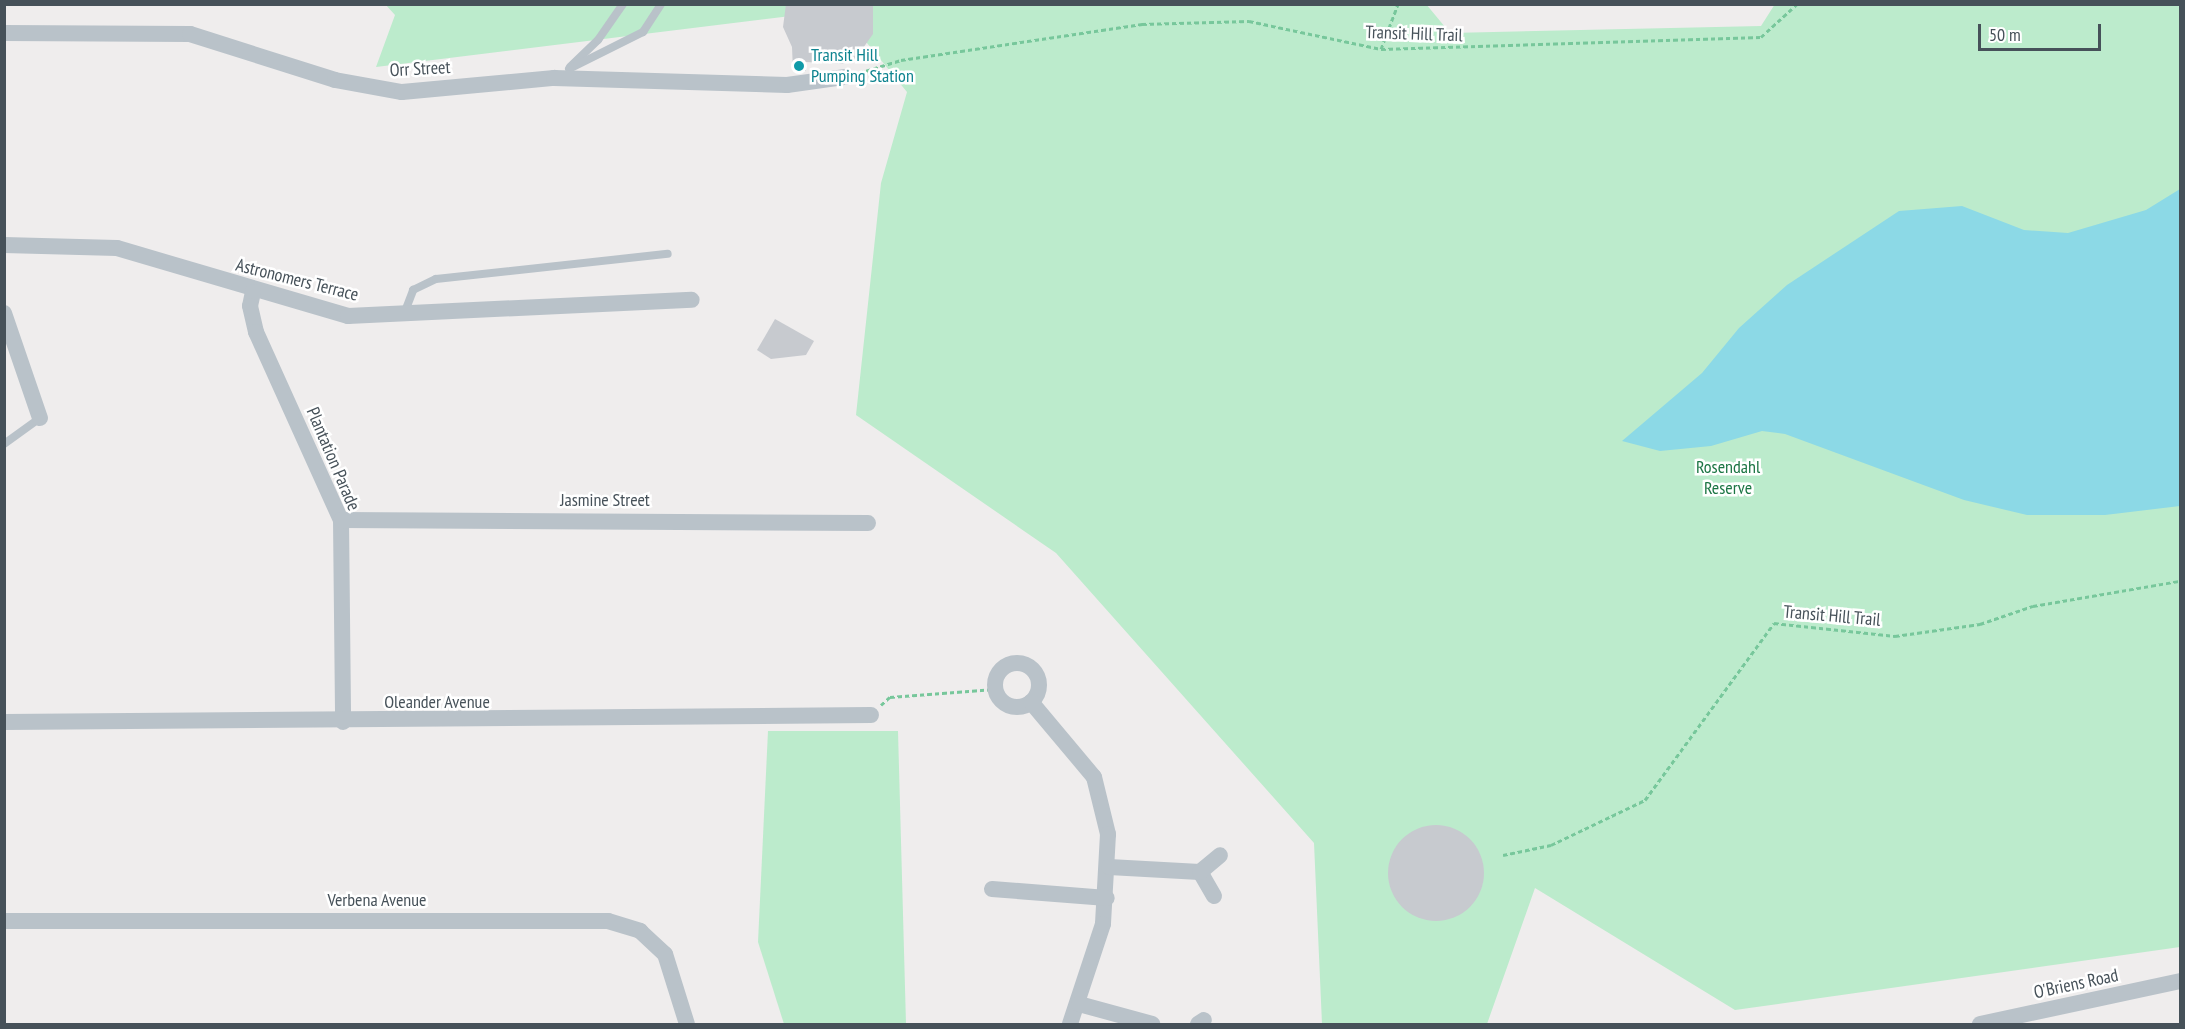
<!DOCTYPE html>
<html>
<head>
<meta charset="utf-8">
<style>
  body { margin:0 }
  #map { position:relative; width:2185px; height:1029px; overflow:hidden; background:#efeded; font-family:"PT Sans Narrow",sans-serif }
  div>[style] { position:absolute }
  .green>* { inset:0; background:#bcebcc }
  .water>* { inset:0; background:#8cd9e6 }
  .building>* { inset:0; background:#c7cacf }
  .round { border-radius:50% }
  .path>* { height:3px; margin-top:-1.5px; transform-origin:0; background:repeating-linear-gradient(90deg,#77c79b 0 4.5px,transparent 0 7.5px) }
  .service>* { height:8px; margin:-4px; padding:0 4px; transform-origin:4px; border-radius:4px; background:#b9c2c9 }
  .minor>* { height:16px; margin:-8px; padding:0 8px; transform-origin:8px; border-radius:8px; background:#b9c2c9 }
  .minor>.ring { margin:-8px; padding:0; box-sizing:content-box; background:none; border:16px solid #b9c2c9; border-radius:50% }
  .dots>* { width:16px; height:16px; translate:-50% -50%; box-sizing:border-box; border:3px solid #fff; border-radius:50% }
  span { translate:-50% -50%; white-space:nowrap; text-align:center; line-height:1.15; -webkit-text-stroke:5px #fff; paint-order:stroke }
  .street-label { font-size:18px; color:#465159 }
  .culture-label { font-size:18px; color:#0d838f }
  .left { translate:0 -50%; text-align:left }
  .park-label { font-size:18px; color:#1b7543 }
  .frame { position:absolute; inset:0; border:6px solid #465159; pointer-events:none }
  .scale { position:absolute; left:1978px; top:24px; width:123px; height:27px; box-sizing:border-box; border:3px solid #465159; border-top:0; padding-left:8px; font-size:18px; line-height:21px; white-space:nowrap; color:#465159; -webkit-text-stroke:4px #fff; paint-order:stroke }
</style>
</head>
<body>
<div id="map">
  <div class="green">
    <div style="clip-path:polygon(385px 4px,1426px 4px,1450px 33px,1761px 26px,1775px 4px,2180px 5px,2180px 947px,1735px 1010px,1535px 888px,1487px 1024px,1322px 1024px,1314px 843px,1056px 553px,856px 415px,881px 183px,907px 92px,840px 10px,376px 67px,395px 15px)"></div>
    <div style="clip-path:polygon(768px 731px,898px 731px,906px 1024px,784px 1024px,758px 942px)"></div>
  </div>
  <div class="water">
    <div style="clip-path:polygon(2180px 189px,2180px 506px,2105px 515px,2027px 515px,1964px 500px,1785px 434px,1762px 431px,1711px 446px,1660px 451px,1622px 441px,1702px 373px,1739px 328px,1787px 285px,1899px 211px,1962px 206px,2024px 230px,2068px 233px,2146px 210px)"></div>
  </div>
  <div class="building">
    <div style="clip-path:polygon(786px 4px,873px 4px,873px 34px,856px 58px,843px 64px,806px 62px,806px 71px,793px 71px,792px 47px,783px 27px)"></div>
    <div style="clip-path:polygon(775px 319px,814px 341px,806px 355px,771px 359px,757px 350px)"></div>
    <div class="round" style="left:1388px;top:825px;width:96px;height:96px"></div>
  </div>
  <div class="path">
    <div style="left:1381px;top:49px;width:48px;rotate:-69.3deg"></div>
    <div style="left:859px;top:73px;width:44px;rotate:-17.2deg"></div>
    <div style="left:901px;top:60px;width:244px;rotate:-8.5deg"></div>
    <div style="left:1142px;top:24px;width:107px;rotate:-1.6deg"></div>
    <div style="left:1249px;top:21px;width:135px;rotate:12deg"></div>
    <div style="left:1381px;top:49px;width:380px;rotate:-1.8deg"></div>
    <div style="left:1761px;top:37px;width:49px;rotate:-42.5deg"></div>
    <div style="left:881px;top:705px;width:12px;rotate:-42deg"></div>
    <div style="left:890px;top:697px;width:105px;rotate:-4.4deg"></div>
    <div style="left:1503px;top:855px;width:49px;rotate:-11.8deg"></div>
    <div style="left:1551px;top:845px;width:104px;rotate:-25.6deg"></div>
    <div style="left:1645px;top:800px;width:219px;rotate:-53.9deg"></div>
    <div style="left:1774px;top:623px;width:122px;rotate:6.1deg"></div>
    <div style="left:1895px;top:636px;width:86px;rotate:-8deg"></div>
    <div style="left:1980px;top:624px;width:56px;rotate:-18.8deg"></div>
    <div style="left:2033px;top:606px;width:149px;rotate:-9.7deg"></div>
  </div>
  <div class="service">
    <div style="left:570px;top:67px;width:39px;rotate:-44deg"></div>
    <div style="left:598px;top:40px;width:44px;rotate:-55.2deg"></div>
    <div style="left:569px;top:69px;width:83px;rotate:-26.6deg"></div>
    <div style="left:643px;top:32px;width:33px;rotate:-57deg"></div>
    <div style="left:404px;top:314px;width:26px;rotate:-69deg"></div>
    <div style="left:413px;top:290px;width:25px;rotate:-26deg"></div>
    <div style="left:436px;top:279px;width:233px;rotate:-6.2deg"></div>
    <div style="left:4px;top:444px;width:44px;rotate:-35.8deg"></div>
  </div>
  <div class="minor">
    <div style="left:4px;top:33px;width:186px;rotate:0.3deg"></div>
    <div style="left:190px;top:34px;width:152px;rotate:17.6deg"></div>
    <div style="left:335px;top:80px;width:68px;rotate:10.2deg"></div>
    <div style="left:402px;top:92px;width:153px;rotate:-5.3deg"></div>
    <div style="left:554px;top:78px;width:233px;rotate:1.7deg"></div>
    <div style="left:787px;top:85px;width:59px;rotate:-7.9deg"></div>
    <div style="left:4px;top:245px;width:113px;rotate:1.5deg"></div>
    <div style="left:117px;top:248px;width:241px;rotate:16.4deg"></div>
    <div style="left:348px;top:316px;width:344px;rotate:-2.7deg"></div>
    <div style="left:253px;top:292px;width:14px;rotate:102deg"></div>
    <div style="left:250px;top:306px;width:27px;rotate:77deg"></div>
    <div style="left:256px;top:332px;width:206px;rotate:65.7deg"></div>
    <div style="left:341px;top:520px;width:202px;rotate:89.4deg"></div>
    <div style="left:4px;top:313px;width:111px;rotate:71.1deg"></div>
    <div style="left:341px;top:520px;width:527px;rotate:0.33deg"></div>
    <div class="ring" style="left:995px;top:663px;width:28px;height:28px"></div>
    <div style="left:1031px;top:702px;width:98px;rotate:50deg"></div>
    <div style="left:1094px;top:777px;width:59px;rotate:76.2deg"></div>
    <div style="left:1108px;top:834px;width:90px;rotate:93.2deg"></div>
    <div style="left:1103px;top:924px;width:105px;rotate:108.3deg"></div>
    <div style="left:4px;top:722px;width:867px;rotate:-0.46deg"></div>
    <div style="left:1109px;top:867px;width:91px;rotate:3.1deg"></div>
    <div style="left:992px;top:889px;width:115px;rotate:4.5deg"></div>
    <div style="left:1214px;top:896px;width:28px;rotate:-120deg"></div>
    <div style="left:1200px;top:872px;width:26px;rotate:-40deg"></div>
    <div style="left:4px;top:921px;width:604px"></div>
    <div style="left:608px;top:921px;width:34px;rotate:17deg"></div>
    <div style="left:640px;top:931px;width:34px;rotate:43deg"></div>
    <div style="left:665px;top:954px;width:73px;rotate:72.6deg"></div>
    <div style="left:1079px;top:1004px;width:76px;rotate:15.3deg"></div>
    <div style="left:1198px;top:1024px;width:7px;rotate:-34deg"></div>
    <div style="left:1980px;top:1024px;width:205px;rotate:-12.1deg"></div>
  </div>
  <div class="dots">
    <div style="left:799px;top:66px;background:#0f9aa8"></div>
  </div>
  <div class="street-label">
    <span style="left:1414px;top:34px;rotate:2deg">Transit Hill Trail</span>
    <span style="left:420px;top:69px;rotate:-3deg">Orr Street</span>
    <span style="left:297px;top:280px;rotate:14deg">Astronomers Terrace</span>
    <span style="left:333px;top:459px;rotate:67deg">Plantation Parade</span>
    <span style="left:605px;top:500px">Jasmine Street</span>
    <span style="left:1832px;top:616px;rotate:5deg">Transit Hill Trail</span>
    <span style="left:437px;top:702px">Oleander Avenue</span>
    <span style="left:377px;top:900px">Verbena Avenue</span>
    <span style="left:2076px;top:984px;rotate:-12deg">O'Briens Road</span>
  </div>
  <div class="culture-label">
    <span class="left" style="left:811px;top:66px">Transit Hill<br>Pumping Station</span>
  </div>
  <div class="park-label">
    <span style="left:1728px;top:478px">Rosendahl<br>Reserve</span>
  </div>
  <div class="frame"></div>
  <div class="scale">50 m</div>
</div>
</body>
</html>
